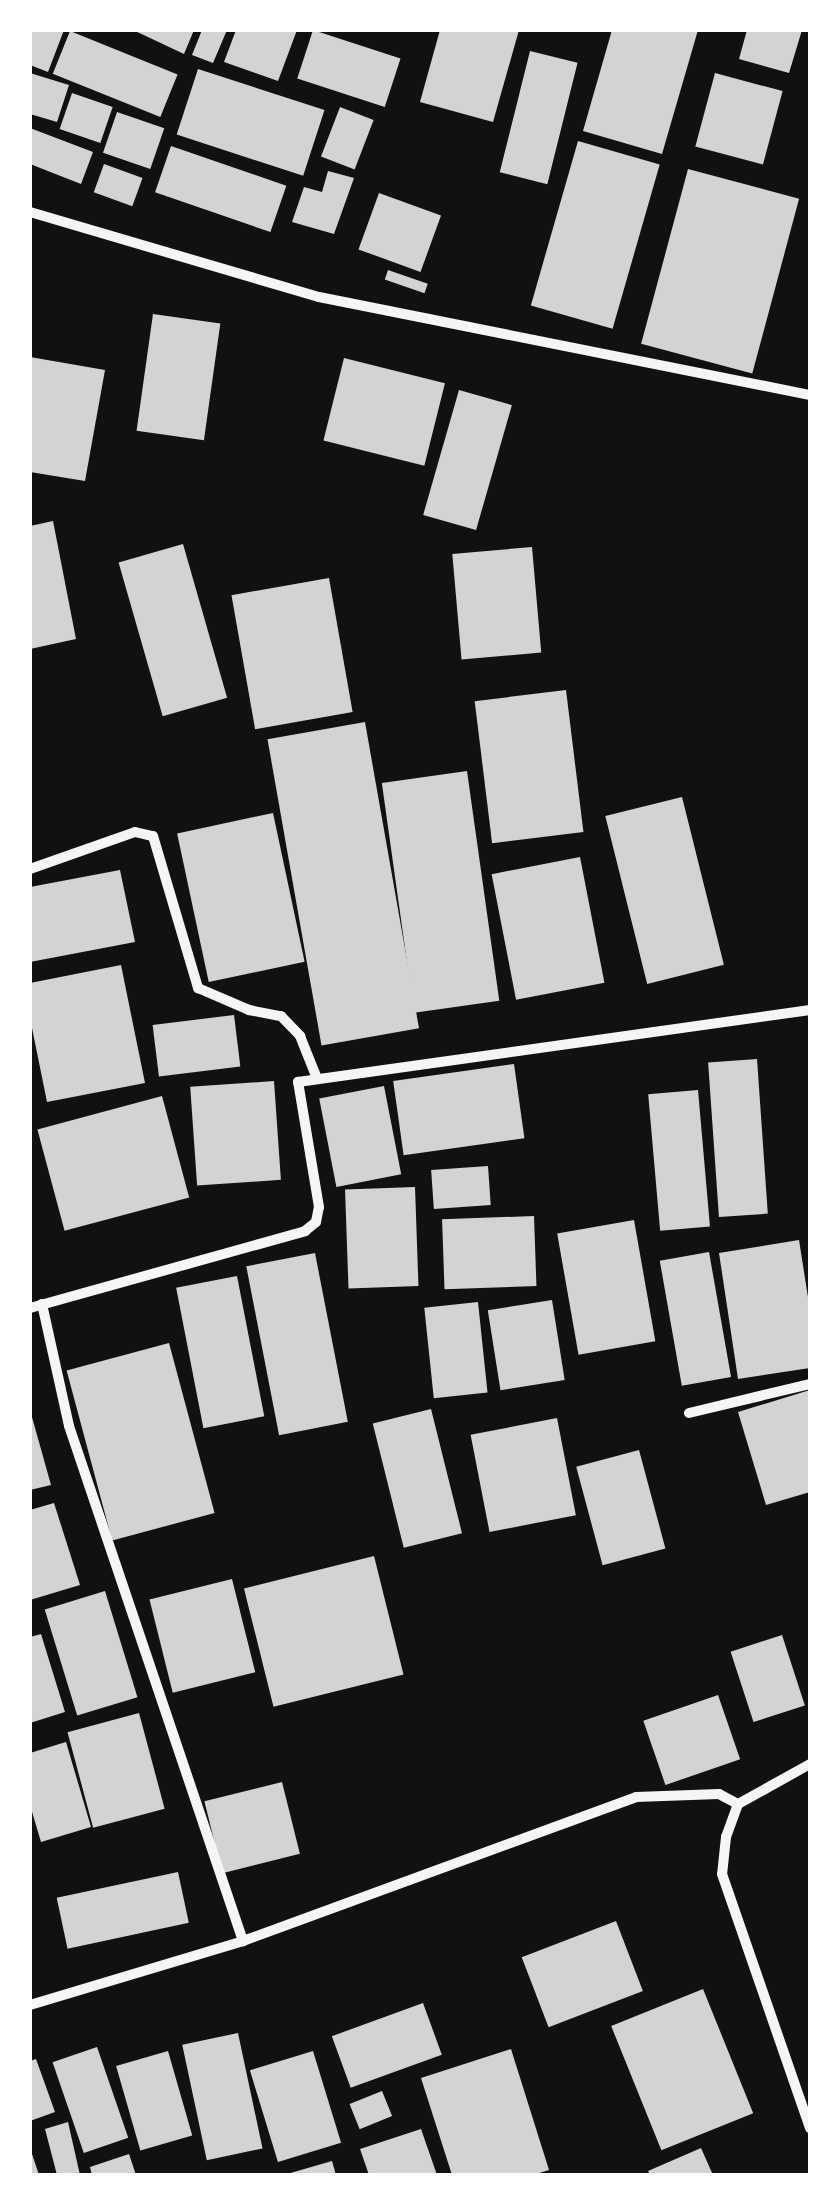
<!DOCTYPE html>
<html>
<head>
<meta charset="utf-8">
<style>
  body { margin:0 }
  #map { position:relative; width:840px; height:2205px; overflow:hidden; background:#111; font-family:Signika,sans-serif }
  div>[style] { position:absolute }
  .building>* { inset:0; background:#d3d3d3; transform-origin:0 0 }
  .minor>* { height:10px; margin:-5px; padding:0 5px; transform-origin:5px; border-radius:5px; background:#f5f5f5 }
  span { translate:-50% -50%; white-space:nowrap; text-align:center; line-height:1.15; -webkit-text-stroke:8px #fff; paint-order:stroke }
  .frame { position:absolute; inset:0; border:32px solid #fff; pointer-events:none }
</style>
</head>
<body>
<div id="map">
  <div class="building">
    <div style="clip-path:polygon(30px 30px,64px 30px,48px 72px,30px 65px)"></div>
    <div style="clip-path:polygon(133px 30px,194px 30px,184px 54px)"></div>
    <div style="clip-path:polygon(202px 30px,227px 30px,213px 63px,192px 55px)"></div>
    <div style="clip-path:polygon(236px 30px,297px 30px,278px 81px,224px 62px)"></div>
    <div style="left:313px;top:30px;width:92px;height:51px;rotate:18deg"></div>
    <div style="clip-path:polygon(440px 30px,519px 30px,493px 122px,420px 102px)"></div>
    <div style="clip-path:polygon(612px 30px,698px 30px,662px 154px,583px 131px)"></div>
    <div style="clip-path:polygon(747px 30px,802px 30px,789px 73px,739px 59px)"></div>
    <div style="left:70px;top:31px;width:116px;height:46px;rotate:22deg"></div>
    <div style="left:530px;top:51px;width:49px;height:125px;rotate:14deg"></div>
    <div style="left:198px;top:69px;width:133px;height:69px;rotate:18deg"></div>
    <div style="clip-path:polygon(30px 73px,69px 85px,57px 122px,30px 114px)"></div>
    <div style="left:715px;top:73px;width:70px;height:76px;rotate:15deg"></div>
    <div style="left:72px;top:93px;width:43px;height:38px;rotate:19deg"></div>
    <div style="left:340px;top:107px;width:36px;height:53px;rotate:21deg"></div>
    <div style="left:117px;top:112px;width:50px;height:43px;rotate:19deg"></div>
    <div style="clip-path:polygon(30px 128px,93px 152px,81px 184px,30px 164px)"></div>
    <div style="left:578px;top:141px;width:85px;height:171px;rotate:16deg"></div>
    <div style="left:171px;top:146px;width:122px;height:49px;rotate:19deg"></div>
    <div style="left:104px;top:164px;width:41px;height:30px;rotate:20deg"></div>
    <div style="left:688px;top:169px;width:115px;height:181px;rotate:15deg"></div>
    <div style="clip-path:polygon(328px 171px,354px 178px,334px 234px,292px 222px,304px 187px,322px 192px)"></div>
    <div style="left:379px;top:193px;width:66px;height:60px;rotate:20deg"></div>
    <div style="left:388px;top:270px;width:42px;height:10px;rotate:19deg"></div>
    <div style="left:153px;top:314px;width:68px;height:118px;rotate:8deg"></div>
    <div style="clip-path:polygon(30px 357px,105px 370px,85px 481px,30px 472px)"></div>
    <div style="left:344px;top:358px;width:104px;height:85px;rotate:14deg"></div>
    <div style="left:459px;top:390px;width:55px;height:130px;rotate:16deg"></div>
    <div style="clip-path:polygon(53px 521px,76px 639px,30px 649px,30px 526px)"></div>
    <div style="left:183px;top:544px;width:160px;height:67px;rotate:74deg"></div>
    <div style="left:532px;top:547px;width:106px;height:80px;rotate:85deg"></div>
    <div style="left:329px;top:578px;width:136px;height:99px;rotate:80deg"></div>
    <div style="left:566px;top:690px;width:143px;height:92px;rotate:83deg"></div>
    <div style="left:365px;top:722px;width:311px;height:99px;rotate:80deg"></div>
    <div style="left:467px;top:771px;width:232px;height:86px;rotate:82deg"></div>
    <div style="left:682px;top:797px;width:173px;height:79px;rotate:76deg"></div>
    <div style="left:273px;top:813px;width:152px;height:98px;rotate:78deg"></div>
    <div style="left:580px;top:857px;width:128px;height:90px;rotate:79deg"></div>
    <div style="clip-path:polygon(120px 870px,135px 942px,30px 962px,30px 887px)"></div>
    <div style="clip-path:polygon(121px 965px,145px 1083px,47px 1102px,30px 1018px,30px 983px)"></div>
    <div style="left:234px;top:1015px;width:52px;height:82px;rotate:83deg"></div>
    <div style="left:757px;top:1059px;width:155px;height:49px;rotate:86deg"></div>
    <div style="left:514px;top:1064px;width:75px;height:122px;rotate:82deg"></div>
    <div style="left:274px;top:1081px;width:99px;height:84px;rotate:86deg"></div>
    <div style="left:384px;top:1086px;width:90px;height:66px;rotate:79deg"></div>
    <div style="left:698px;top:1090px;width:137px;height:50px;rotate:85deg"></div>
    <div style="left:162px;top:1096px;width:105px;height:129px;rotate:75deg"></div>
    <div style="left:488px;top:1166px;width:39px;height:57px;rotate:86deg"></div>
    <div style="left:415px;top:1187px;width:99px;height:70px;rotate:88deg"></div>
    <div style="left:534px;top:1216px;width:70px;height:92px;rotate:88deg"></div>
    <div style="left:634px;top:1220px;width:123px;height:78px;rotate:80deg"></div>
    <div style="clip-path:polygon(799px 1240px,810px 1310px,810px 1368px,738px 1379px,719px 1253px)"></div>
    <div style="left:709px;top:1252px;width:127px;height:50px;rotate:80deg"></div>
    <div style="left:315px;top:1253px;width:172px;height:70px;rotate:79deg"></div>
    <div style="left:237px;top:1276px;width:143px;height:62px;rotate:79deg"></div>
    <div style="left:552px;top:1300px;width:81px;height:65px;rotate:81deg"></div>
    <div style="left:478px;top:1302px;width:91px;height:54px;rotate:84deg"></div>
    <div style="left:169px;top:1343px;width:176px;height:106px;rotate:75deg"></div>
    <div style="clip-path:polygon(810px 1390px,810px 1492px,766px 1505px,738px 1412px)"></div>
    <div style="left:431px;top:1409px;width:128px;height:60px;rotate:76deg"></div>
    <div style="clip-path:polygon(30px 1410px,51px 1485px,30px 1490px)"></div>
    <div style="left:557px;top:1418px;width:99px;height:88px;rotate:79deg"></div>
    <div style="left:639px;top:1450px;width:102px;height:65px;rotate:75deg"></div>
    <div style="clip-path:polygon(54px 1503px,80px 1585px,30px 1600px,30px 1510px)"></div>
    <div style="left:374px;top:1556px;width:122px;height:134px;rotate:76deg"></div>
    <div style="left:232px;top:1579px;width:96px;height:85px;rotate:76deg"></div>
    <div style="left:105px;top:1591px;width:111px;height:63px;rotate:73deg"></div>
    <div style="clip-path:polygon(41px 1634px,65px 1712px,30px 1723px,30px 1637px)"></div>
    <div style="left:782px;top:1635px;width:74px;height:54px;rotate:72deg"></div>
    <div style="left:718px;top:1695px;width:68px;height:79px;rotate:71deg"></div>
    <div style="left:139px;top:1713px;width:99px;height:74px;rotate:75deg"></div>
    <div style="clip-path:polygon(66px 1742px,91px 1827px,41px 1842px,30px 1805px,30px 1753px)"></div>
    <div style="left:282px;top:1782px;width:74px;height:80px;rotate:76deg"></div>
    <div style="left:178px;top:1872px;width:52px;height:124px;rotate:78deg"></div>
    <div style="left:616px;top:1921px;width:75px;height:101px;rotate:69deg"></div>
    <div style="left:703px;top:1989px;width:134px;height:99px;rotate:68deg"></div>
    <div style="left:423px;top:2003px;width:55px;height:97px;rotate:70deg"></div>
    <div style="left:238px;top:2033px;width:118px;height:57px;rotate:78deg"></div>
    <div style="left:97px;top:2047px;width:96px;height:47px;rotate:71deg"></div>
    <div style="clip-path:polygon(511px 2049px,549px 2170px,533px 2175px,452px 2175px,421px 2078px)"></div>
    <div style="left:168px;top:2051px;width:88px;height:54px;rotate:74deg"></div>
    <div style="left:313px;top:2051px;width:96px;height:66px;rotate:73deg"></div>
    <div style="clip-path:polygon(36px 2059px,55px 2112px,30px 2121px,30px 2061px)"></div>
    <div style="left:382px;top:2091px;width:27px;height:35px;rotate:68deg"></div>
    <div style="clip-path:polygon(68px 2122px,80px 2175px,57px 2175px,45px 2129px)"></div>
    <div style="clip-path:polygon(421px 2129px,437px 2175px,369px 2175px,360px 2149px)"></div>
    <div style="clip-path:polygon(701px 2148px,713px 2175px,650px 2175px,648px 2171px)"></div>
    <div style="clip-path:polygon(31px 2151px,39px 2175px,30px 2175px)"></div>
    <div style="clip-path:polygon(129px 2154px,136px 2175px,92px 2175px,90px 2167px)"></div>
    <div style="clip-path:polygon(332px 2161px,336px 2175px,287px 2175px,287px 2174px)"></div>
  </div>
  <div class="minor">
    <div style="left:30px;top:212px;width:301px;rotate:16.4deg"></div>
    <div style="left:319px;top:297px;width:501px;rotate:11.29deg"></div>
    <div style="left:30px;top:869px;width:111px;rotate:-19.4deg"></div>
    <div style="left:135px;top:832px;width:18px;rotate:13deg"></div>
    <div style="left:153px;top:836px;width:159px;rotate:73.5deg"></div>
    <div style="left:198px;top:988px;width:56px;rotate:23.3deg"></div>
    <div style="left:249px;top:1010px;width:33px;rotate:11deg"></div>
    <div style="left:281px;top:1016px;width:28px;rotate:46deg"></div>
    <div style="left:300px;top:1036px;width:43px;rotate:68.2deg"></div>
    <div style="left:42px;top:1304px;width:125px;rotate:77.5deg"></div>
    <div style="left:69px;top:1426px;width:544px;rotate:71.33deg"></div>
    <div style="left:243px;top:1941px;width:419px;rotate:-20.1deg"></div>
    <div style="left:636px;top:1797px;width:83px;rotate:-2.1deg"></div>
    <div style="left:719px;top:1794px;width:21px;rotate:28deg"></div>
    <div style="left:30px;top:1308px;width:286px;rotate:-15.6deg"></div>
    <div style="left:305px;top:1231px;width:14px;rotate:-39deg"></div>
    <div style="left:316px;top:1222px;width:15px;rotate:-79deg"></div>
    <div style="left:319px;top:1207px;width:127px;rotate:-99.5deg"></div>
    <div style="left:298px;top:1082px;width:517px;rotate:-8deg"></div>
    <div style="left:689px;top:1413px;width:124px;rotate:-13.5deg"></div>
    <div style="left:810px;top:1764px;width:82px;rotate:150.9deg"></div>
    <div style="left:738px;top:1804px;width:35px;rotate:110deg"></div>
    <div style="left:726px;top:1837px;width:37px;rotate:96deg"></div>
    <div style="left:722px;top:1874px;width:269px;rotate:70.9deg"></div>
    <div style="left:30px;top:2005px;width:222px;rotate:-16.7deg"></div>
  </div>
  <div class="frame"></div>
</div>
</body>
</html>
